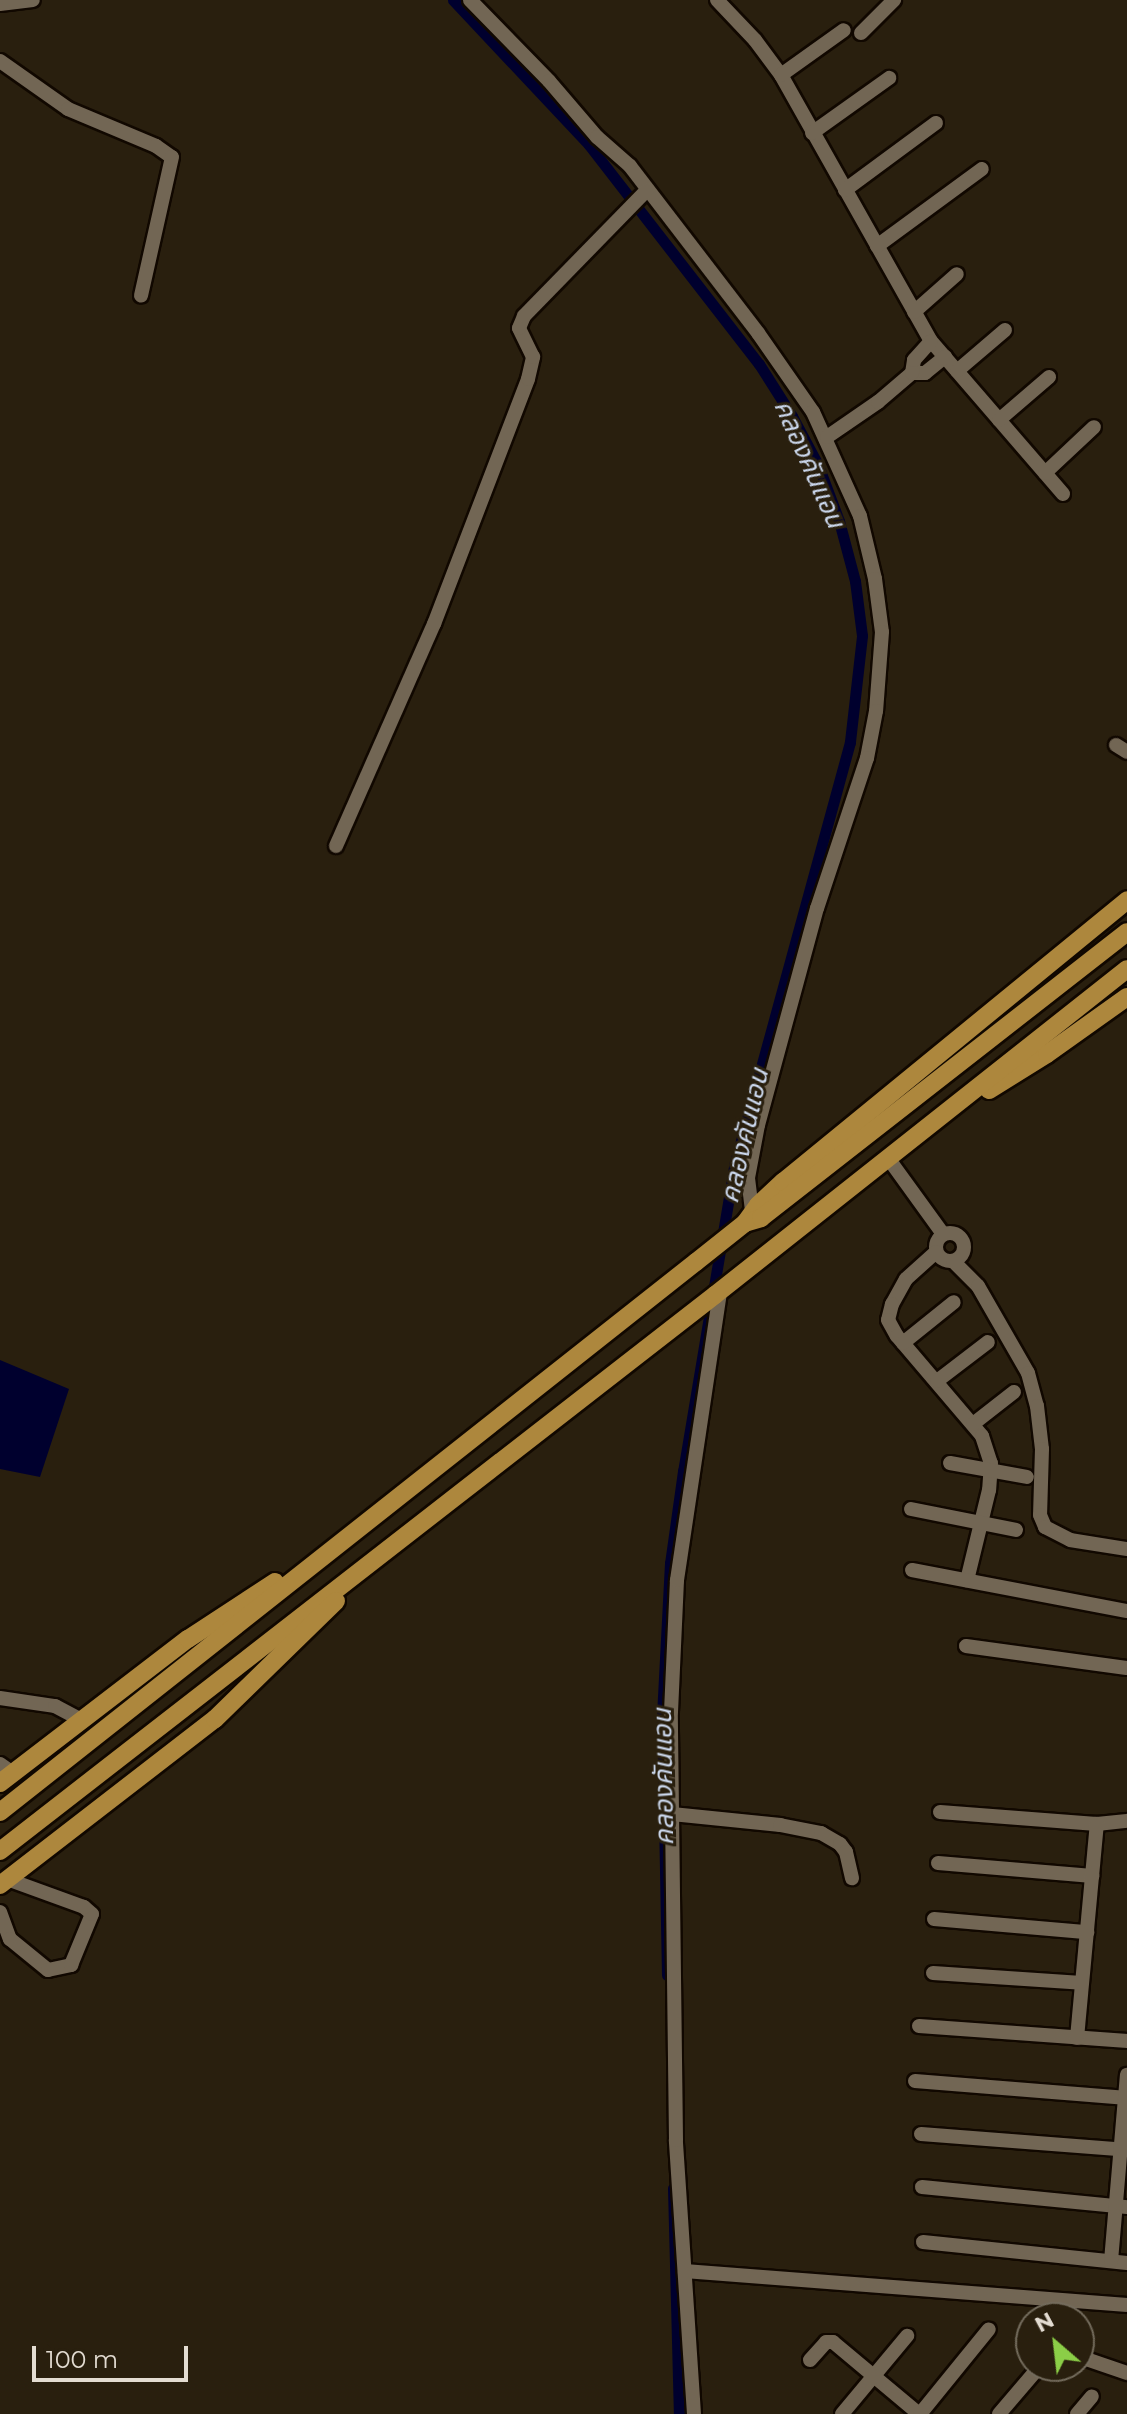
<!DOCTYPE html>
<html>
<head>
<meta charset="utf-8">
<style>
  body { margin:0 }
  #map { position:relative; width:1127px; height:2414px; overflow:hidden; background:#291f0e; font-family:Montserrat,"Noto Sans Thai",sans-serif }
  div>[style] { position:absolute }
  .water>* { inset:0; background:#00002e }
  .canal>* { height:11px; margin:-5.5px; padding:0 5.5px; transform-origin:5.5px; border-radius:5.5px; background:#00002e }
  .roads { filter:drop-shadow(2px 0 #110800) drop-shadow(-2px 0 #110800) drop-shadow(0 2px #110800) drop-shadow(0 -2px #110800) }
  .minor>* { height:14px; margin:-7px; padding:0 7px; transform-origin:7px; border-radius:7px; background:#726654 }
  .minor>.ring { margin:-7px; padding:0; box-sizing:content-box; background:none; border:14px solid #726654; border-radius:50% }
  .major>* { height:18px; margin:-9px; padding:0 9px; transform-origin:9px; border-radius:9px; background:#ad873d }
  span { translate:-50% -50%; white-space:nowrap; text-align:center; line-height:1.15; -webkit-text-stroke:6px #291f0e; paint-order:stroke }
  .water-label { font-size:26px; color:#cbd7ec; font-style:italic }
  .north { position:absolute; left:1015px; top:2302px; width:80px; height:80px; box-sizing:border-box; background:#291f0e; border:2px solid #736b5c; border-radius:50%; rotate:332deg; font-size:22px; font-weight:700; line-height:32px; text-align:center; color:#e3dcd2 }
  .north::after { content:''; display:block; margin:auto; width:28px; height:36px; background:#8bce47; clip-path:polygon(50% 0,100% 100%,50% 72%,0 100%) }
  .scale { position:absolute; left:32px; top:2346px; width:156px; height:36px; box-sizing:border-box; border:4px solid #e3dcd2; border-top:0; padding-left:10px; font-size:24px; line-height:28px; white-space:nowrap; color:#e3dcd2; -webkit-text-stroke:6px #291f0e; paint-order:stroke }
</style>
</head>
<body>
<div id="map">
  <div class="water">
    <div style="clip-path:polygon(0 1360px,69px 1389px,40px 1477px,0 1469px)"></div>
  </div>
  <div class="canal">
    <div style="left:453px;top:0;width:199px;rotate:46.8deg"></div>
    <div style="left:589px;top:145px;width:277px;rotate:52.2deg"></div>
    <div style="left:759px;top:364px;width:62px;rotate:57.6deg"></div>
    <div style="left:792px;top:416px;width:55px;rotate:62deg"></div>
    <div style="left:818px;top:465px;width:60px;rotate:69.4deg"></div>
    <div style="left:839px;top:521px;width:62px;rotate:75.1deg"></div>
    <div style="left:855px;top:581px;width:55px;rotate:82.7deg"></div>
    <div style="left:862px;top:636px;width:107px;rotate:96.5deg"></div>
    <div style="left:850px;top:742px;width:434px;rotate:105.3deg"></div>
    <div style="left:735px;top:1161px;width:314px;rotate:99.5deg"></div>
    <div style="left:683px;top:1471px;width:93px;rotate:98deg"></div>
    <div style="left:670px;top:1563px;width:151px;rotate:93deg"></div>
    <div style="left:662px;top:1714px;width:261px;rotate:88.9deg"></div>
    <div style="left:673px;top:2188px;width:226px;rotate:88.5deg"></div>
  </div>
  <div class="roads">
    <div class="minor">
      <div style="left:470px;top:0;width:113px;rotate:45.7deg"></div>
      <div style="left:549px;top:81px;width:74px;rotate:49.4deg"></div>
      <div style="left:597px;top:137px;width:44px;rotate:41.3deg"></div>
      <div style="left:630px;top:166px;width:210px;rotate:52.5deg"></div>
      <div style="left:758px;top:333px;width:96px;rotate:55.2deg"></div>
      <div style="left:813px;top:412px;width:114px;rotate:65.7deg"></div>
      <div style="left:860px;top:516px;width:65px;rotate:76.6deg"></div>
      <div style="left:875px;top:579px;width:53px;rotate:82.5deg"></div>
      <div style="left:882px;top:632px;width:79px;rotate:94.3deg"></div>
      <div style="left:876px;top:711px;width:48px;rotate:100.8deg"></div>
      <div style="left:867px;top:758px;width:158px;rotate:108.4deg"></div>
      <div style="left:817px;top:908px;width:225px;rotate:105.2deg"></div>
      <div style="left:758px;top:1125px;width:54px;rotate:100.7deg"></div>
      <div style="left:748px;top:1178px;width:41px;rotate:83deg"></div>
      <div style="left:717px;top:0;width:55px;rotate:46.5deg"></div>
      <div style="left:755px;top:40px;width:44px;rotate:53.4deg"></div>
      <div style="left:781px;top:75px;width:305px;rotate:60.6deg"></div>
      <div style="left:931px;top:341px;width:202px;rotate:49.2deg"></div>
      <div style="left:0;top:4px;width:33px;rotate:-7deg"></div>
      <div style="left:861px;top:33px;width:47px;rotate:-45deg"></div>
      <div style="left:0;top:61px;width:83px;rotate:35.2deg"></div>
      <div style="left:68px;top:109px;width:95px;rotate:22.8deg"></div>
      <div style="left:156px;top:146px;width:19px;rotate:35deg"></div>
      <div style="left:172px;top:157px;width:142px;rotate:102.6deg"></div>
      <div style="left:781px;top:75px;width:77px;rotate:-35.5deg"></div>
      <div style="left:812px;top:133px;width:95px;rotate:-35.5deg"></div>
      <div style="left:845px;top:190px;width:113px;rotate:-36.4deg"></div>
      <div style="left:877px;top:246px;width:130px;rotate:-36.3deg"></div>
      <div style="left:914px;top:312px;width:57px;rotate:-41.5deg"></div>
      <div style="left:957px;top:371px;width:63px;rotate:-40.5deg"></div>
      <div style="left:912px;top:373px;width:13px"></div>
      <div style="left:925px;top:373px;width:26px;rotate:-39deg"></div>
      <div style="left:999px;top:420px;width:66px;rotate:-40.7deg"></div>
      <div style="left:827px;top:437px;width:62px;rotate:-34.5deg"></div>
      <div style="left:878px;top:402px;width:45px;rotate:-40.5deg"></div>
      <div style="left:912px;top:373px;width:13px;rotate:-81deg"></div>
      <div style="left:914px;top:360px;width:25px;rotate:-48deg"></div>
      <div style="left:1045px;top:473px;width:67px;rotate:-43.2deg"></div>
      <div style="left:1116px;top:745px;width:13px;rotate:32deg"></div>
      <div style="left:336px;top:846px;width:243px;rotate:-66.2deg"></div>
      <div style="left:434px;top:624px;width:262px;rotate:-69deg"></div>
      <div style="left:528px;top:379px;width:23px;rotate:-77deg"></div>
      <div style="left:533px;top:357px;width:32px;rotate:-116deg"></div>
      <div style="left:519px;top:328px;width:13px;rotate:-67deg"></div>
      <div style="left:524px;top:316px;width:176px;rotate:-45.7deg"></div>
      <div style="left:888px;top:1158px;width:94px;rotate:54.1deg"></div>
      <div class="ring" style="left:936px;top:1233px;width:14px;height:14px"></div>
      <div style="left:936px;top:1252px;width:40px;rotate:138deg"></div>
      <div style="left:906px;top:1279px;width:29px;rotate:119deg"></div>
      <div style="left:892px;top:1304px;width:16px;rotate:104deg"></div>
      <div style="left:888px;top:1320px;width:18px;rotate:61deg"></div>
      <div style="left:897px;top:1336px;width:131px;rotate:49.6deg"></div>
      <div style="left:982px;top:1436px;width:28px;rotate:72deg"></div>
      <div style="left:991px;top:1463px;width:27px;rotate:94deg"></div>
      <div style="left:989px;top:1490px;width:93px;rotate:103.7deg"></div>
      <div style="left:953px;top:1261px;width:35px;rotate:45deg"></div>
      <div style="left:978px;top:1286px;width:100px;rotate:60.1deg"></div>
      <div style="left:1028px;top:1373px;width:34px;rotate:75deg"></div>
      <div style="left:1037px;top:1406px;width:43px;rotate:83.4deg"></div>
      <div style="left:1042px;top:1449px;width:66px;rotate:91.7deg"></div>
      <div style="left:1040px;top:1515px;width:13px;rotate:67deg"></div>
      <div style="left:1045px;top:1527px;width:28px;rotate:27deg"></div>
      <div style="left:1070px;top:1540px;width:58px;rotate:9deg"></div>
      <div style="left:903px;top:1343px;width:65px;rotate:-38.8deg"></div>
      <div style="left:937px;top:1381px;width:64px;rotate:-37.4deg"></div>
      <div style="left:973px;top:1424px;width:52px;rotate:-38deg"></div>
      <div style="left:950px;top:1463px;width:78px;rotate:10.3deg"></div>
      <div style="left:911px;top:1509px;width:107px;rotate:11.3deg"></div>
      <div style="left:912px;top:1570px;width:219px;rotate:10.8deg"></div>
      <div style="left:966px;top:1646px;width:162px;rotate:7.8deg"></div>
      <div style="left:0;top:1698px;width:56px;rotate:8.3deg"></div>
      <div style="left:55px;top:1706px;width:32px;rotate:28deg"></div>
      <div style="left:0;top:1764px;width:16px;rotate:35deg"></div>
      <div style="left:940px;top:1812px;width:157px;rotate:4.4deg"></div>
      <div style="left:1097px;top:1824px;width:30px;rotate:-6deg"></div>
      <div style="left:672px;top:1814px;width:109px;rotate:5.8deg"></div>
      <div style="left:780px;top:1825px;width:42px;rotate:11deg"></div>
      <div style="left:821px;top:1833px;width:22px;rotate:30deg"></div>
      <div style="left:840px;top:1844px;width:10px;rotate:53deg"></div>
      <div style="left:846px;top:1852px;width:27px;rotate:77deg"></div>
      <div style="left:938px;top:1863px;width:155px;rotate:4.8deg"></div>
      <div style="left:0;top:1912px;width:29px;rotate:70deg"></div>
      <div style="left:10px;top:1939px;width:49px;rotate:39.2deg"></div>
      <div style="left:48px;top:1970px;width:24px;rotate:-12deg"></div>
      <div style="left:71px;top:1965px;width:55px;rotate:-67.6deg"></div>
      <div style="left:92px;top:1914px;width:11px;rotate:-139deg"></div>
      <div style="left:84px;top:1907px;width:82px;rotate:-160deg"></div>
      <div style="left:934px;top:1919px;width:154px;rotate:4.9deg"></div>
      <div style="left:933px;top:1973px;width:149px;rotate:3.8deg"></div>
      <div style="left:919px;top:2026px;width:209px;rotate:4.1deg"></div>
      <div style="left:1077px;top:2038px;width:215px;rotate:-84.7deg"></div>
      <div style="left:915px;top:2081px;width:213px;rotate:4.6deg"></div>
      <div style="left:921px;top:2134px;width:207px;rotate:4.4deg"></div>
      <div style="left:922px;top:2187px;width:206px;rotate:5.6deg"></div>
      <div style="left:923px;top:2242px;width:205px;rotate:5.9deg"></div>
      <div style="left:1111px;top:2261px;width:187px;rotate:-85.1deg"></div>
      <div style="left:685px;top:2271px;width:443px;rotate:4.4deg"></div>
      <div style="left:1080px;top:2357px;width:50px;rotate:18.8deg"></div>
      <div style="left:810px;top:2360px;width:24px;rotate:-48deg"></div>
      <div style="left:826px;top:2342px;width:7px"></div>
      <div style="left:833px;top:2342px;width:112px;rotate:39.9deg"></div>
      <div style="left:694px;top:2414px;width:275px;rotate:-93.8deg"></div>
      <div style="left:676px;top:2140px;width:428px;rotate:-90.7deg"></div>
      <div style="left:671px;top:1712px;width:132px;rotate:-87.4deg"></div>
      <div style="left:677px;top:1580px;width:292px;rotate:-81.5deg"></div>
      <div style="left:842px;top:2414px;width:102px;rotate:-50.2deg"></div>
      <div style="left:920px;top:2414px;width:109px;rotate:-50.9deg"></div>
      <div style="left:999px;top:2414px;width:63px;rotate:-49.5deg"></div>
      <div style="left:1077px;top:2414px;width:23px;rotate:-50deg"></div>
    </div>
    <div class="major">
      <div style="left:989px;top:1090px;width:68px;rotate:-31.8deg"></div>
      <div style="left:1047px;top:1054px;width:98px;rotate:-35.5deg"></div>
      <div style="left:745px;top:1223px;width:22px;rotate:-54deg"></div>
      <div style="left:758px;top:1205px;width:34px;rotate:-43deg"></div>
      <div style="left:783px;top:1182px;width:445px;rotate:-39.3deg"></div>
      <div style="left:0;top:1783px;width:237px;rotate:-37.5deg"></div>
      <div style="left:188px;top:1639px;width:104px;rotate:-33.2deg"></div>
      <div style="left:0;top:1812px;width:887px;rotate:-38.32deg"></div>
      <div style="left:696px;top:1262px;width:63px;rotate:-38.5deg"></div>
      <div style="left:745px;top:1223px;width:17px;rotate:-17deg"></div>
      <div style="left:761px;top:1218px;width:464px;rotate:-38deg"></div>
      <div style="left:0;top:1851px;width:906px;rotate:-37.87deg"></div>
      <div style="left:715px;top:1295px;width:525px;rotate:-38.35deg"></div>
      <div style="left:0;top:1885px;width:272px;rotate:-37.7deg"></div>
      <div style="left:215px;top:1719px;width:169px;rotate:-44.3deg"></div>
    </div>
  </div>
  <div class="water-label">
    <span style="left:809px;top:464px;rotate:66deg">คลองคันแอน</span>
    <span style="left:745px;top:1136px;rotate:-77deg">คลองคันแอน</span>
    <span style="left:664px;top:1777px;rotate:-91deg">คลองคันแอน</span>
  </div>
  <div class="north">N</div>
  <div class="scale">100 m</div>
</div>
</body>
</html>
